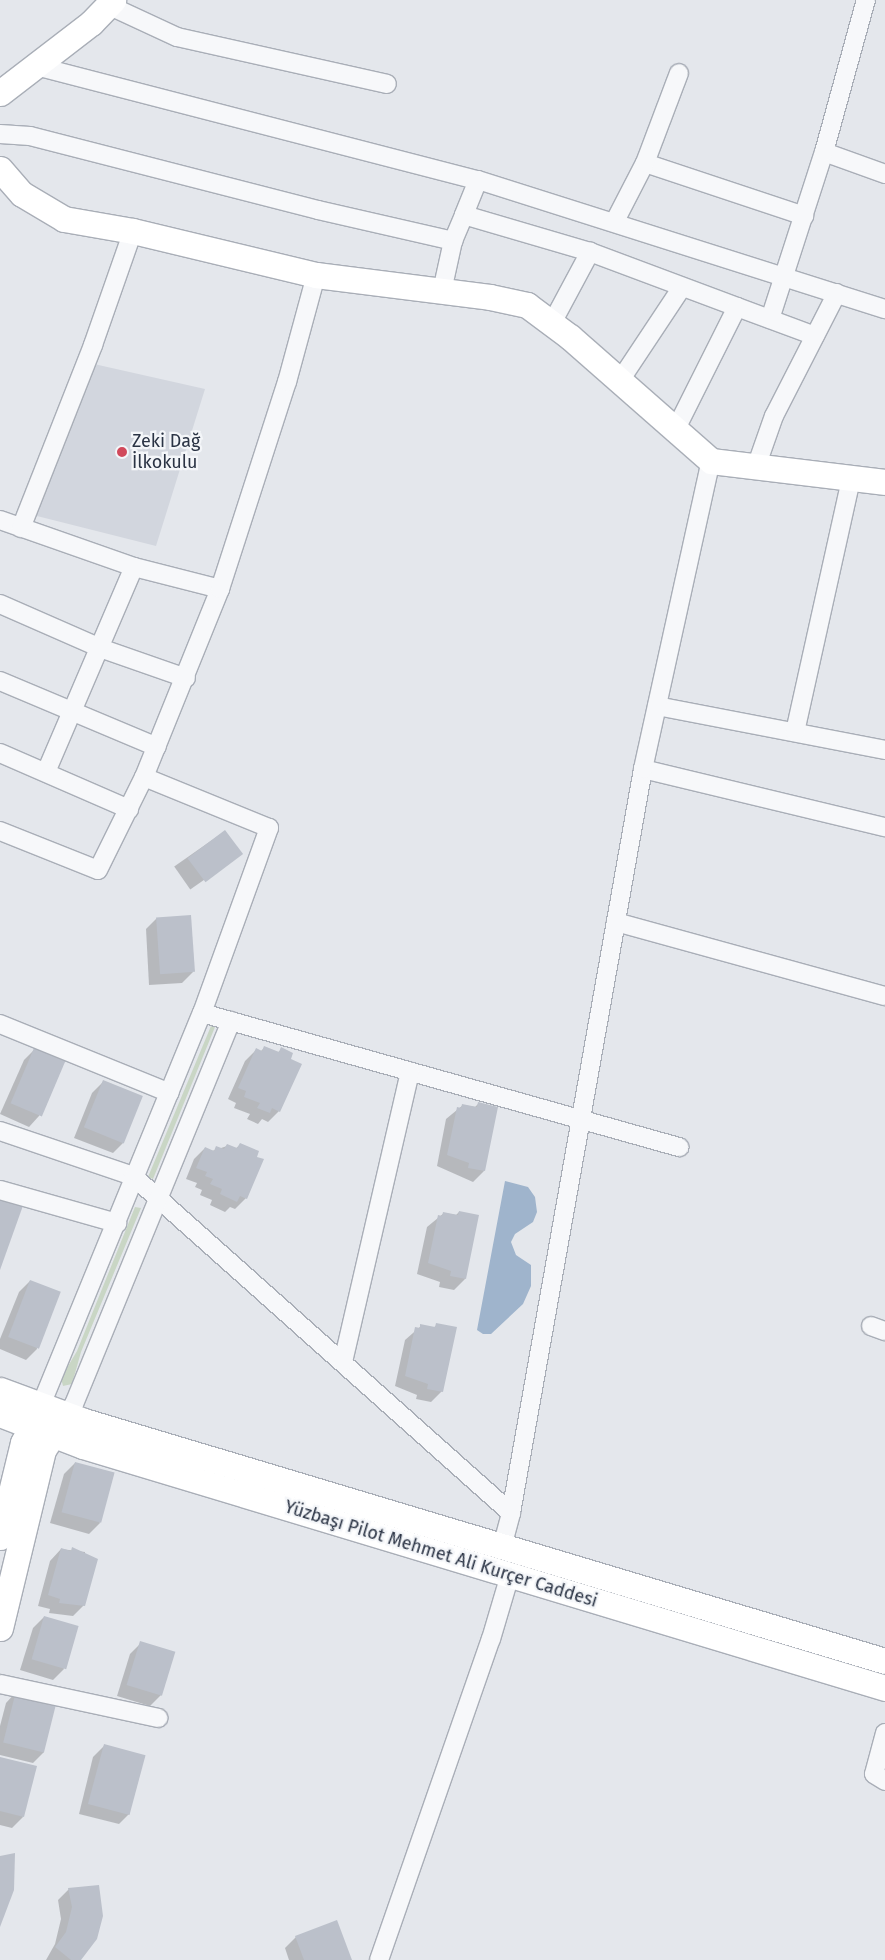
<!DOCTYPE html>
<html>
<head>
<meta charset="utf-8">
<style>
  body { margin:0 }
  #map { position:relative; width:885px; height:1960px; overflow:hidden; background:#e4e7ec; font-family:"Fira Sans",sans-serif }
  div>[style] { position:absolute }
  .built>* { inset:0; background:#d2d6de }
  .green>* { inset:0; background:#c9d6c5 }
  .water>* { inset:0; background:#9fb4cc }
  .shadow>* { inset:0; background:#0003; transform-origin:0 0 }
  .building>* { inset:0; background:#bbc0ca; transform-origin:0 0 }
  .roads { filter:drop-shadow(1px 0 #a9aeb7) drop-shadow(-1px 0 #a9aeb7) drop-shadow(0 1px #a9aeb7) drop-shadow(0 -1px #a9aeb7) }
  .street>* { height:18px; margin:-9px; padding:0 9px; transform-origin:9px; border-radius:9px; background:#f7f8fa }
  .secondary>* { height:25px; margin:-12.5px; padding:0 12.5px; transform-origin:12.5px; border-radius:12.5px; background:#fff }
  .dots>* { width:14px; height:14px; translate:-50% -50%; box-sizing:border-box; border:2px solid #f4f6f9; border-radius:50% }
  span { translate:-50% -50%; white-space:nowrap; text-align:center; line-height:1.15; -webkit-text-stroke:4.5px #f4f6f9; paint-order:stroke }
  .poi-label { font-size:18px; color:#2b3445 }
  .left { translate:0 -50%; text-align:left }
  .street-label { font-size:18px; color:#2b3445 }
</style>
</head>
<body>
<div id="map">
  <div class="built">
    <div style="clip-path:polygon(94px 364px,205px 389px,156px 546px,33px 515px)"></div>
  </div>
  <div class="green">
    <div style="clip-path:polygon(211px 1026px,215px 1027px,153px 1179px,148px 1177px)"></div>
    <div style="clip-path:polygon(135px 1207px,141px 1208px,81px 1352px,72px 1384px,63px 1386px,61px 1378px,77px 1351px)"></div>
  </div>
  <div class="water">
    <div style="clip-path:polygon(505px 1181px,528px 1187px,535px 1197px,537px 1212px,533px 1222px,515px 1234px,511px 1242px,516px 1255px,531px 1265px,531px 1286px,523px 1304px,491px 1334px,483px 1334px,477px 1330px)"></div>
  </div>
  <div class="shadow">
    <div style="left:225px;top:831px;width:28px;height:62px;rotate:55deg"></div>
    <div style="clip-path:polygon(157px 918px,193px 972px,182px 983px,149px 985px,146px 929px)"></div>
    <div style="clip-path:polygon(264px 1048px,277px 1053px,282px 1049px,289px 1059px,279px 1111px,268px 1122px,262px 1119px,258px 1124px,247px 1119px,250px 1114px,234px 1108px,236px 1103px,228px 1099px,245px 1061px,256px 1050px,260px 1052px)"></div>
    <div style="clip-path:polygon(35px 1049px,63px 1062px,39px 1116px,29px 1127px,0 1114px,24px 1060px)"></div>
    <div style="clip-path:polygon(103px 1082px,124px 1142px,113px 1153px,74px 1138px,92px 1093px)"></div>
    <div style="clip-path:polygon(478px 1104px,484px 1171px,473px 1182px,437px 1166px,446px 1119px,463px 1105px,475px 1107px)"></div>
    <div style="clip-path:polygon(240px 1145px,246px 1198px,235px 1209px,230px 1207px,225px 1212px,210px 1205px,212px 1200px,200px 1195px,202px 1190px,195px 1187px,197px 1183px,186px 1179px,194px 1159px,205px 1148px,212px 1151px,227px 1146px,235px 1149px)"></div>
    <div style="clip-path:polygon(459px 1212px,465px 1279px,454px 1290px,439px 1287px,440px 1282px,417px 1274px,427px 1227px,444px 1213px,456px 1215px)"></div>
    <div style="clip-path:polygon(30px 1281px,37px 1349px,26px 1360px,0 1349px,0 1339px,19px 1292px)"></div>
    <div style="clip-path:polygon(437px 1325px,442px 1391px,431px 1402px,416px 1399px,417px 1395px,395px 1386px,405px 1340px,421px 1326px,433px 1328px)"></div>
    <div style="clip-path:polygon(75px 1463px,100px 1523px,89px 1534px,50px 1523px,64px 1474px)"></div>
    <div style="clip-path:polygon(61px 1549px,85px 1552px,84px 1605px,73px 1616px,49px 1613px,50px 1609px,38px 1606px,50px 1561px)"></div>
    <div style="clip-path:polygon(44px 1617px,64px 1669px,53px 1680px,20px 1670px,33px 1628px)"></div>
    <div style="clip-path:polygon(141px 1643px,161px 1695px,150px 1706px,117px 1696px,130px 1654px)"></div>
    <div style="clip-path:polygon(16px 1692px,44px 1752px,33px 1763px,0 1755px,0 1726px,6px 1703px)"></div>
    <div style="clip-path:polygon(104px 1746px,130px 1813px,119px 1824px,79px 1814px,93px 1757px)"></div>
    <div style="clip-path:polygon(0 1758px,23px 1817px,12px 1828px,0 1825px)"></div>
    <div style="clip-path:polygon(69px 1889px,96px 1938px,80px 1960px,46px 1960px,55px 1944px,61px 1919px,58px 1900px)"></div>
    <div style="clip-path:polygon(296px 1937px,351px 1960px,289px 1960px,285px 1948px)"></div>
  </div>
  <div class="building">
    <div style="left:225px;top:830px;width:30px;height:47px;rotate:53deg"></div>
    <div style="left:191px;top:915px;width:57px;height:35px;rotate:86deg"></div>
    <div style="clip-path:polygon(264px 1046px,279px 1052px,281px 1047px,293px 1053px,291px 1059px,302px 1064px,280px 1112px,272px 1108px,270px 1113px,257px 1108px,260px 1103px,244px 1097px,246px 1091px,238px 1088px,256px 1048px,262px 1051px)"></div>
    <div style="left:34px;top:1048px;width:34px;height:60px;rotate:23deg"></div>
    <div style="left:103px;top:1080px;width:43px;height:51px;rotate:22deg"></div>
    <div style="clip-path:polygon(478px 1102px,498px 1107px,485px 1171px,468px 1168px,469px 1163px,447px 1155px,457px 1107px,461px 1108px,462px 1104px,477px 1107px)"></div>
    <div style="clip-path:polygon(240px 1143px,259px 1151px,257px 1157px,264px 1159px,247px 1199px,240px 1196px,237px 1202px,220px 1194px,222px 1189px,210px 1184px,213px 1179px,205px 1176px,207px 1172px,196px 1168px,205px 1147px,214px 1151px,216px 1146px,224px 1149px,227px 1144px,237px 1148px)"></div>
    <div style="clip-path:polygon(0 1194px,25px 1200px,0 1270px)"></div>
    <div style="clip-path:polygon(459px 1211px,479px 1215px,466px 1279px,450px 1276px,451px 1271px,428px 1263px,438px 1215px,442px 1216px,443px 1212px,458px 1215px)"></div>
    <div style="left:30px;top:1280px;width:33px;height:61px;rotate:21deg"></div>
    <div style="clip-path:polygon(436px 1323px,457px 1327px,443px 1392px,427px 1389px,428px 1384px,405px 1376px,415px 1327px,420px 1328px,420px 1324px,435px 1327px)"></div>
    <div style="left:75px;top:1462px;width:41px;height:52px;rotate:15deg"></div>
    <div style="clip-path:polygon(72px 1547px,98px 1559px,85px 1606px,59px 1603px,60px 1599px,48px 1595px,61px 1548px,71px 1551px)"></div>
    <div style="left:44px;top:1616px;width:36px;height:45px;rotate:16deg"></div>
    <div style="left:140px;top:1641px;width:37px;height:46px;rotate:17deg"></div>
    <div style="left:16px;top:1691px;width:42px;height:53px;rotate:14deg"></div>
    <div style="left:104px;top:1744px;width:43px;height:62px;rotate:15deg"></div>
    <div style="clip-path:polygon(0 1757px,37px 1766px,24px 1817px,0 1811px)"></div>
    <div style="clip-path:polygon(15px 1853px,14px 1890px,0 1927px,0 1856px)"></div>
    <div style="clip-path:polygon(99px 1885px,103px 1916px,97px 1939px,81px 1960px,71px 1960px,55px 1947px,66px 1932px,72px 1907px,68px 1888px)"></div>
    <div style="clip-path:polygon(337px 1920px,352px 1960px,304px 1960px,295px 1936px)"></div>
  </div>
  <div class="roads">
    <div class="street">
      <div style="left:108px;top:5px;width:76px;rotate:24.9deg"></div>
      <div style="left:177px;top:37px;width:215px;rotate:12.6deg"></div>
      <div style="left:36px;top:66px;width:456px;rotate:14.5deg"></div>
      <div style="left:478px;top:180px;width:427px;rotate:17.6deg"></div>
      <div style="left:0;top:134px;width:30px;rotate:4deg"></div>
      <div style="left:30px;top:136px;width:297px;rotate:14.4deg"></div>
      <div style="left:318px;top:210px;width:139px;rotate:12.9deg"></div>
      <div style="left:453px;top:241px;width:28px;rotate:-67deg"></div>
      <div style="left:824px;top:152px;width:65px;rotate:19.8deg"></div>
      <div style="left:645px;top:163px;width:168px;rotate:18.4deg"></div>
      <div style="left:478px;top:180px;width:38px;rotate:112deg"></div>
      <div style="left:464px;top:215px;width:131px;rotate:16.4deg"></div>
      <div style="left:590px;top:252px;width:157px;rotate:20.5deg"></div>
      <div style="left:737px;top:307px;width:139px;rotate:116.6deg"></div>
      <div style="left:615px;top:221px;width:65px;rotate:-62.7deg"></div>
      <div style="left:645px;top:163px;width:96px;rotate:-69.3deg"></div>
      <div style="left:442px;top:291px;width:51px;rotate:-77.6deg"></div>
      <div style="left:737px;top:307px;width:83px;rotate:20.4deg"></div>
      <div style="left:770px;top:319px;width:176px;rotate:-72.1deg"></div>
      <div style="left:824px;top:152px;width:158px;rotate:-74.6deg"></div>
      <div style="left:552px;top:323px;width:81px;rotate:-61.8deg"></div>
      <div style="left:619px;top:382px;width:114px;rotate:-56.4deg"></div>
      <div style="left:756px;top:467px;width:54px;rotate:-70.6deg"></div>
      <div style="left:774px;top:416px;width:138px;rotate:-62.9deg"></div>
      <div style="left:0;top:520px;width:142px;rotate:19.3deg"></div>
      <div style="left:134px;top:567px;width:89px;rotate:14.3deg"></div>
      <div style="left:21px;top:528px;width:197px;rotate:-68.5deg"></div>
      <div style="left:93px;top:345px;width:121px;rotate:-70.7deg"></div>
      <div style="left:0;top:604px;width:109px;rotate:23.7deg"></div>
      <div style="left:100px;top:648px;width:91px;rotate:19.2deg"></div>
      <div style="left:0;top:681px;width:170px;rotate:22.8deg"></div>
      <div style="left:657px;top:706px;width:232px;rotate:10.9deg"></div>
      <div style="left:795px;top:732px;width:258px;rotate:-77.5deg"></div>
      <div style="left:0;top:753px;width:141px;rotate:23.5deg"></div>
      <div style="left:643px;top:769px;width:249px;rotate:13.5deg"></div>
      <div style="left:46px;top:772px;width:223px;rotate:-66.8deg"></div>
      <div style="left:0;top:831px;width:105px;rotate:21.7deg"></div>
      <div style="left:98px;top:870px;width:104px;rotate:-63.7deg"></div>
      <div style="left:144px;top:777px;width:203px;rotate:-68deg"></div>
      <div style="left:220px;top:589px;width:218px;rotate:-72.1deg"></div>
      <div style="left:287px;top:382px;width:111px;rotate:-74.8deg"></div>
      <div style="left:616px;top:922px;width:279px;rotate:15.4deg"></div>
      <div style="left:202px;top:1013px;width:496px;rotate:15.7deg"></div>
      <div style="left:0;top:1024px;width:183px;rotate:22.1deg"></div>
      <div style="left:0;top:1131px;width:140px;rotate:18.7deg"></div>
      <div style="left:133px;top:1176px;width:506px;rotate:41.72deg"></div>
      <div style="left:0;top:1190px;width:122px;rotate:15.8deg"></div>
      <div style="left:871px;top:1326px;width:15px;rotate:20deg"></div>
      <div style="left:343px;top:1362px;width:298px;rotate:-77deg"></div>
      <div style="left:41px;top:1405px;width:424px;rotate:-67.7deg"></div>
      <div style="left:202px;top:1013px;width:197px;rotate:-70.1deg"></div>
      <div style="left:269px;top:828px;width:135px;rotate:-157.8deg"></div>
      <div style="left:67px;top:1415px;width:13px;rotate:-58deg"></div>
      <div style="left:74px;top:1404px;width:414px;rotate:-67.7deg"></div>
      <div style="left:502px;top:1547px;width:35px;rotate:-75deg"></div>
      <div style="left:511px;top:1513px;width:756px;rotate:-79.94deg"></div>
      <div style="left:643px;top:769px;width:315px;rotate:-77.6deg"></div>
      <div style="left:0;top:1684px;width:162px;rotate:12.1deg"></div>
      <div style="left:885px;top:1733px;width:42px;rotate:105deg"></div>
      <div style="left:874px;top:1774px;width:13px;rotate:32deg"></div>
      <div style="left:379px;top:1960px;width:340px;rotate:-70.8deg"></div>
      <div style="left:491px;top:1639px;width:67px;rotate:-73.5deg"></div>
    </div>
    <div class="secondary">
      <div style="left:0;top:93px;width:115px;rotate:-37.6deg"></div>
      <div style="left:91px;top:23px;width:32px;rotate:-46deg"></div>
      <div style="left:0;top:169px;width:33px;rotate:49deg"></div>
      <div style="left:22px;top:194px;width:49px;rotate:30.8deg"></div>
      <div style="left:64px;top:219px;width:70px;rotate:9.9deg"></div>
      <div style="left:133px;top:231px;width:188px;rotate:13.5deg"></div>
      <div style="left:316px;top:275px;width:175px;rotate:7.2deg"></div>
      <div style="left:490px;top:297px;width:38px;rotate:12deg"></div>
      <div style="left:527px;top:305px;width:54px;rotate:36.7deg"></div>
      <div style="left:570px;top:337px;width:188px;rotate:41.3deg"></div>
      <div style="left:711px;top:461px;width:175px;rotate:6.9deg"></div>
      <div style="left:0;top:1390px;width:90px;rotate:20.3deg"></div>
      <div style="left:84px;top:1421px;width:836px;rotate:16.68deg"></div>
      <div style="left:0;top:1414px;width:89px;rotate:21.1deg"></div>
      <div style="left:83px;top:1446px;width:838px;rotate:16.79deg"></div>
      <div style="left:0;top:1537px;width:97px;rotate:-76.3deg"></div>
      <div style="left:23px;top:1443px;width:36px;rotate:-63deg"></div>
      <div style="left:0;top:1628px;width:183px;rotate:-76.4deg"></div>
      <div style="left:43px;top:1450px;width:35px;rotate:-57deg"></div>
    </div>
  </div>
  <div class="dots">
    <div style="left:122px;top:452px;background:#d1495b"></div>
  </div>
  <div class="poi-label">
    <span class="left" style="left:132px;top:452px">Zeki Dağ<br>İlkokulu</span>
  </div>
  <div class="street-label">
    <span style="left:441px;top:1554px;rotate:17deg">Yüzbaşı Pilot Mehmet Ali Kurçer Caddesi</span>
  </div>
</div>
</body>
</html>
